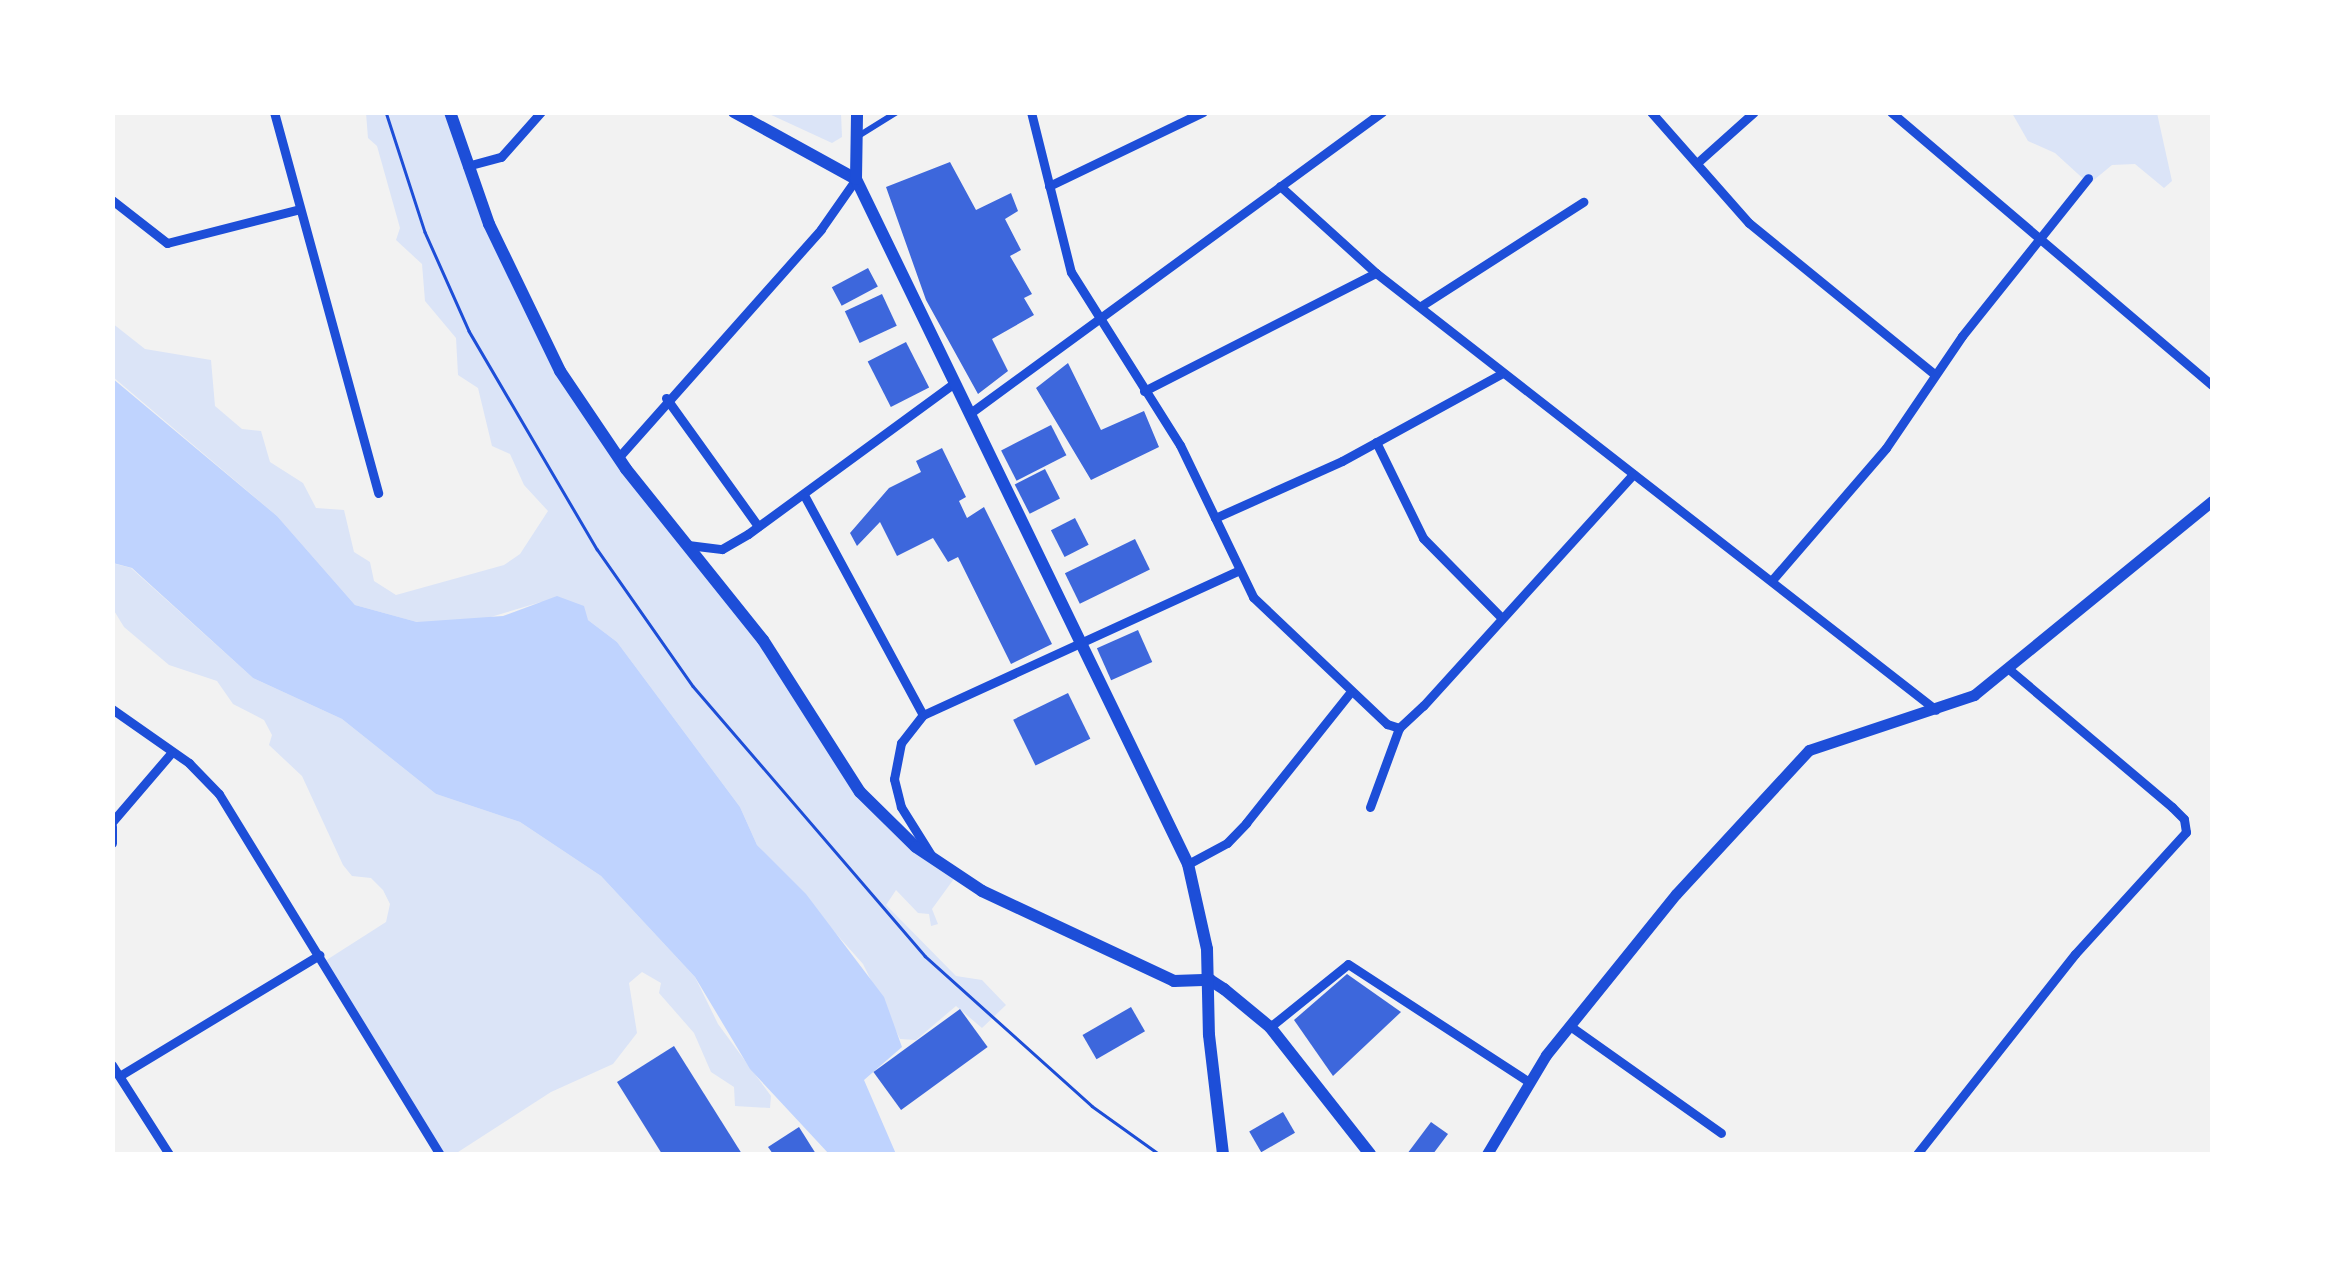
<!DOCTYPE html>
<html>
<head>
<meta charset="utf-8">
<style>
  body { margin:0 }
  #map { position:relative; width:2325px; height:1267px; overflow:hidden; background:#f2f2f2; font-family:Ubuntu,sans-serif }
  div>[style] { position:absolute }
  .green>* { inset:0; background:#dbe4f7 }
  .water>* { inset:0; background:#bfd3fe }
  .building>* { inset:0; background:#3d67dc; transform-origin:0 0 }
  .path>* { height:2.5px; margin:-1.25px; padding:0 1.25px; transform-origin:1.25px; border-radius:1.25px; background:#1d4ed8 }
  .pedestrian>* { height:6px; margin:-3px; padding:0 3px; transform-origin:3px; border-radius:3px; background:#1d4ed8 }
  .minor>* { height:9px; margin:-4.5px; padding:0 4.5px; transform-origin:4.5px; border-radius:4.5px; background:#1d4ed8 }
  .tertiary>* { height:11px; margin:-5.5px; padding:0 5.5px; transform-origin:5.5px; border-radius:5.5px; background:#1d4ed8 }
  .secondary>* { height:12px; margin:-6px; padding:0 6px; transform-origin:6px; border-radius:6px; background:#1d4ed8 }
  span { translate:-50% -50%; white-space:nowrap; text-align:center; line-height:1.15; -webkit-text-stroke:10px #fff; paint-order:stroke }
  .frame { position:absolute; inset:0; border:115px solid #fff; pointer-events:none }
</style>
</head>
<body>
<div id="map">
  <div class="green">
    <div style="clip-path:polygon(366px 113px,450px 113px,486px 216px,592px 423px,769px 648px,859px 792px,956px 876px,932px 909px,938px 924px,931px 926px,929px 914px,918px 913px,896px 890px,886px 905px,956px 976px,982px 980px,1006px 1005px,982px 1028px,956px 1006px,916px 1040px,900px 1039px,863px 964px,757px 845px,740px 807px,617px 642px,588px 620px,541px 602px,474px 622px,417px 622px,355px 605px,277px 516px,113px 377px,112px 323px,145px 349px,211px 360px,215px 406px,242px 429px,261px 431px,270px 462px,303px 483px,316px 508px,344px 510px,354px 552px,370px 562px,374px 581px,396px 595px,504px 565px,520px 554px,548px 511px,524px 485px,510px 454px,492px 446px,478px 388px,458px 375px,456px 338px,425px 301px,422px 264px,396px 240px,400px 228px,377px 146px,368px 138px)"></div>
    <div style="clip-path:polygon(767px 113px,841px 113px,842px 137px,832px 143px)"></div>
    <div style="clip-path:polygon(2012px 113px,2157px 113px,2172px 181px,2164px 188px,2135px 164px,2112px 165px,2089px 184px,2055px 153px,2028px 141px)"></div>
    <div style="clip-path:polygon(112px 563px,131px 568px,253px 678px,342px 719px,436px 794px,520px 822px,601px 876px,695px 977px,718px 1024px,771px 1096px,770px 1108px,735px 1106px,734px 1087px,711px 1072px,694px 1033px,659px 993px,661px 983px,642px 972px,629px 983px,637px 1033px,613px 1064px,551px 1092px,455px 1154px,442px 1154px,325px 961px,386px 922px,390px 904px,383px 890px,371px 878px,352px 876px,343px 865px,302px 776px,269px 745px,272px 735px,264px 720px,233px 704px,217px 681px,169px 665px,124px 627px,113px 609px)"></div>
  </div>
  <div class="water">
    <div style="clip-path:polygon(112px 378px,277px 516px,355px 605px,417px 622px,503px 616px,557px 596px,584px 606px,588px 620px,617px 642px,740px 807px,757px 845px,806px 894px,884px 997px,902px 1047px,864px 1080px,896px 1154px,829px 1154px,750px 1069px,695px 977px,601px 876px,520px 822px,436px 794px,342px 719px,253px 678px,132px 568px,113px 563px)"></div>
  </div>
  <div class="building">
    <div style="clip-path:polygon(950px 162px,976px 210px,1011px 193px,1018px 211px,1005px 219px,1021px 250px,1010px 256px,1032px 294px,1024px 298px,1034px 315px,992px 339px,1008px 371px,978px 394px,926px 300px,886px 187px)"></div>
    <div style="left:868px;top:268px;width:21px;height:41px;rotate:62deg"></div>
    <div style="left:882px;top:294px;width:35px;height:41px;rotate:65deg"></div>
    <div style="left:906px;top:342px;width:51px;height:43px;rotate:63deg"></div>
    <div style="clip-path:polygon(1068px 363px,1101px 430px,1144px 411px,1159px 447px,1091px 480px,1036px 388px)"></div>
    <div style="left:1051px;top:425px;width:34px;height:56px;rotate:63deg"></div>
    <div style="clip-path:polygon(942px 448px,966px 497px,959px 501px,967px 518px,984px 507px,1052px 644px,1011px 664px,958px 557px,948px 562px,933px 538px,897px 556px,880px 522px,857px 546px,850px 533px,889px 488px,921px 472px,916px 461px)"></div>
    <div style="left:1045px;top:469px;width:33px;height:34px;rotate:63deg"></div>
    <div style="left:1075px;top:518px;width:30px;height:27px;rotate:63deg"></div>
    <div style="left:1135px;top:539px;width:34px;height:78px;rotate:64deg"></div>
    <div style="left:1138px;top:630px;width:35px;height:45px;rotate:66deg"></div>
    <div style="left:1068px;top:693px;width:51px;height:61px;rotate:64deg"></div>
    <div style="clip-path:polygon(1347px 974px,1401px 1012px,1333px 1076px,1294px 1020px)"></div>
    <div style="left:1131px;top:1007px;width:28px;height:56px;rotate:60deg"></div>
    <div style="left:960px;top:1009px;width:47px;height:107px;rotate:54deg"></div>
    <div style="clip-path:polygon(674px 1046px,742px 1154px,662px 1154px,617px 1082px)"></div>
    <div style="left:1283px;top:1112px;width:24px;height:39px;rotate:60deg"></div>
    <div style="clip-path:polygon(1431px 1122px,1448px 1134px,1433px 1154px,1407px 1154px)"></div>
    <div style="clip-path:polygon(799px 1127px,816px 1154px,773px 1154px,768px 1147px)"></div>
  </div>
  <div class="path">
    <div style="left:386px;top:112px;width:126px;rotate:72deg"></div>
    <div style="left:425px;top:232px;width:108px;rotate:66deg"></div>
    <div style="left:469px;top:331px;width:253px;rotate:59.6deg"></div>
    <div style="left:597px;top:549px;width:167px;rotate:55deg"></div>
    <div style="left:693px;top:686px;width:356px;rotate:49.3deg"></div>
    <div style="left:925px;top:956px;width:224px;rotate:41.9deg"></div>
    <div style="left:1092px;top:1106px;width:82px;rotate:35.6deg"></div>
  </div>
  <div class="pedestrian">
    <div style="left:860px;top:135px;width:44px;rotate:-31.9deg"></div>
  </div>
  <div class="minor">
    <div style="left:274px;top:112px;width:395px;rotate:74.7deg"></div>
    <div style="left:1031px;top:112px;width:165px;rotate:76deg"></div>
    <div style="left:1071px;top:272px;width:204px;rotate:57.8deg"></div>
    <div style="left:1180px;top:445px;width:169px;rotate:64.3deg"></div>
    <div style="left:1253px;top:597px;width:185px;rotate:43.5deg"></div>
    <div style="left:1387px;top:724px;width:13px;rotate:18deg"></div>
    <div style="left:1399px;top:728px;width:33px;rotate:-43deg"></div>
    <div style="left:1423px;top:706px;width:313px;rotate:-47.8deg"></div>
    <div style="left:1651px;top:112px;width:148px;rotate:48.6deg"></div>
    <div style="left:1749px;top:223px;width:239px;rotate:39.2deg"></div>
    <div style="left:1891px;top:112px;width:421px;rotate:40.4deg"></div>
    <div style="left:1697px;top:163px;width:76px;rotate:-41.8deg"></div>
    <div style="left:467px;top:166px;width:35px;rotate:-15deg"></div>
    <div style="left:501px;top:157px;width:60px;rotate:-48.4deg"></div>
    <div style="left:1049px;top:186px;width:171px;rotate:-25.7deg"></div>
    <div style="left:1280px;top:186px;width:130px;rotate:42.2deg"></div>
    <div style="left:1376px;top:273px;width:710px;rotate:37.97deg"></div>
    <div style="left:112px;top:200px;width:70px;rotate:38deg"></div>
    <div style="left:167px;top:243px;width:137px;rotate:-14.3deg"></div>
    <div style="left:1421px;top:306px;width:193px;rotate:-32.7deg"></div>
    <div style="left:1144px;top:391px;width:260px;rotate:-27deg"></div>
    <div style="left:666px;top:398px;width:158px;rotate:54.3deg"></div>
    <div style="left:969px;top:414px;width:512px;rotate:-36.18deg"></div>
    <div style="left:1376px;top:442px;width:107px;rotate:63.9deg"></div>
    <div style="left:1423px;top:538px;width:111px;rotate:45.4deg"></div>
    <div style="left:618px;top:458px;width:306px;rotate:-48.4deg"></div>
    <div style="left:821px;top:229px;width:61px;rotate:-55deg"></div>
    <div style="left:804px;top:495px;width:250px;rotate:61.6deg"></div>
    <div style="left:1215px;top:518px;width:139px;rotate:-24.2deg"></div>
    <div style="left:1342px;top:461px;width:183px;rotate:-28.7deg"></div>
    <div style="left:688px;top:545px;width:34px;rotate:7deg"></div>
    <div style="left:722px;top:549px;width:30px;rotate:-30deg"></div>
    <div style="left:748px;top:534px;width:255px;rotate:-36.2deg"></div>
    <div style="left:1773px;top:579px;width:173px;rotate:-49.2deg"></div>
    <div style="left:1886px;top:448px;width:135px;rotate:-55.8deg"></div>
    <div style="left:1962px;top:336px;width:202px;rotate:-51.4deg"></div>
    <div style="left:112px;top:709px;width:94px;rotate:35deg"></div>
    <div style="left:189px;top:763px;width:43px;rotate:45.9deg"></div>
    <div style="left:219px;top:794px;width:422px;rotate:58.5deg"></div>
    <div style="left:1370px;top:807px;width:84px;rotate:-69.8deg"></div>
    <div style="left:112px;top:822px;width:92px;rotate:-49.4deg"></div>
    <div style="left:112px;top:826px;width:17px;rotate:90deg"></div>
    <div style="left:931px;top:855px;width:57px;rotate:-122deg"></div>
    <div style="left:901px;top:807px;width:29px;rotate:-104deg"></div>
    <div style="left:894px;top:779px;width:37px;rotate:-79deg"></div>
    <div style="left:901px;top:743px;width:36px;rotate:-52deg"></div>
    <div style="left:923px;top:715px;width:348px;rotate:-24.6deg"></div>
    <div style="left:1188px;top:864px;width:44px;rotate:-28.3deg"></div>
    <div style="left:1227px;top:843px;width:28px;rotate:-46deg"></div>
    <div style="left:1246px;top:823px;width:165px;rotate:-51.4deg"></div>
    <div style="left:1570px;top:1026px;width:185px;rotate:35.3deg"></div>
    <div style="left:1270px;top:1027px;width:100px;rotate:-38.9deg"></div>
    <div style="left:1348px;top:964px;width:216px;rotate:33.1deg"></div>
    <div style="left:112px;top:1065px;width:106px;rotate:57.4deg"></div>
    <div style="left:121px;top:1075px;width:232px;rotate:-31.2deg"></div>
    <div style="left:1917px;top:1154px;width:255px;rotate:-51.7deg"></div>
    <div style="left:2075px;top:954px;width:165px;rotate:-47.7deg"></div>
    <div style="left:2186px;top:832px;width:13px;rotate:-99deg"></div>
    <div style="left:2184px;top:819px;width:17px;rotate:-135deg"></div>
    <div style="left:2172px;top:807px;width:212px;rotate:-139.8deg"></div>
  </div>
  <div class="tertiary">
    <div style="left:1487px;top:1154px;width:115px;rotate:-59.2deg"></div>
    <div style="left:1546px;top:1055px;width:207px;rotate:-51.1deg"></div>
    <div style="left:1676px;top:894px;width:196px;rotate:-47.3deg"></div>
    <div style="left:1809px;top:750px;width:174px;rotate:-18.4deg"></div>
    <div style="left:1974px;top:695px;width:307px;rotate:-39.2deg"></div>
  </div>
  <div class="secondary">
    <div style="left:450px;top:112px;width:119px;rotate:70.8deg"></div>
    <div style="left:489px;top:224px;width:163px;rotate:64.2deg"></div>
    <div style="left:560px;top:371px;width:118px;rotate:56deg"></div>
    <div style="left:626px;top:469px;width:219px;rotate:51.3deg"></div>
    <div style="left:763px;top:640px;width:180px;rotate:57.5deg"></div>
    <div style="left:860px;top:792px;width:78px;rotate:44.5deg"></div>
    <div style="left:916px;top:847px;width:79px;rotate:33.7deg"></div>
    <div style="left:982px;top:891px;width:212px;rotate:25.1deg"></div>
    <div style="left:1174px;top:981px;width:36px;rotate:-2deg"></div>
    <div style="left:1210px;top:980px;width:17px;rotate:33deg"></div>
    <div style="left:1224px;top:989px;width:60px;rotate:39.6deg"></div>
    <div style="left:1270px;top:1027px;width:162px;rotate:51.8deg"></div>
    <div style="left:734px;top:112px;width:139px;rotate:28.8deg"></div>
    <div style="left:856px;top:179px;width:761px;rotate:64.14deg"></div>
    <div style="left:1188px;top:864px;width:87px;rotate:77.4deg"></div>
    <div style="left:1207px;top:949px;width:86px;rotate:88.7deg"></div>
    <div style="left:1209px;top:1035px;width:120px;rotate:83.3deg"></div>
    <div style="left:856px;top:179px;width:67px;rotate:-89.1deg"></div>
  </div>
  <div class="frame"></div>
</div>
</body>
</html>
